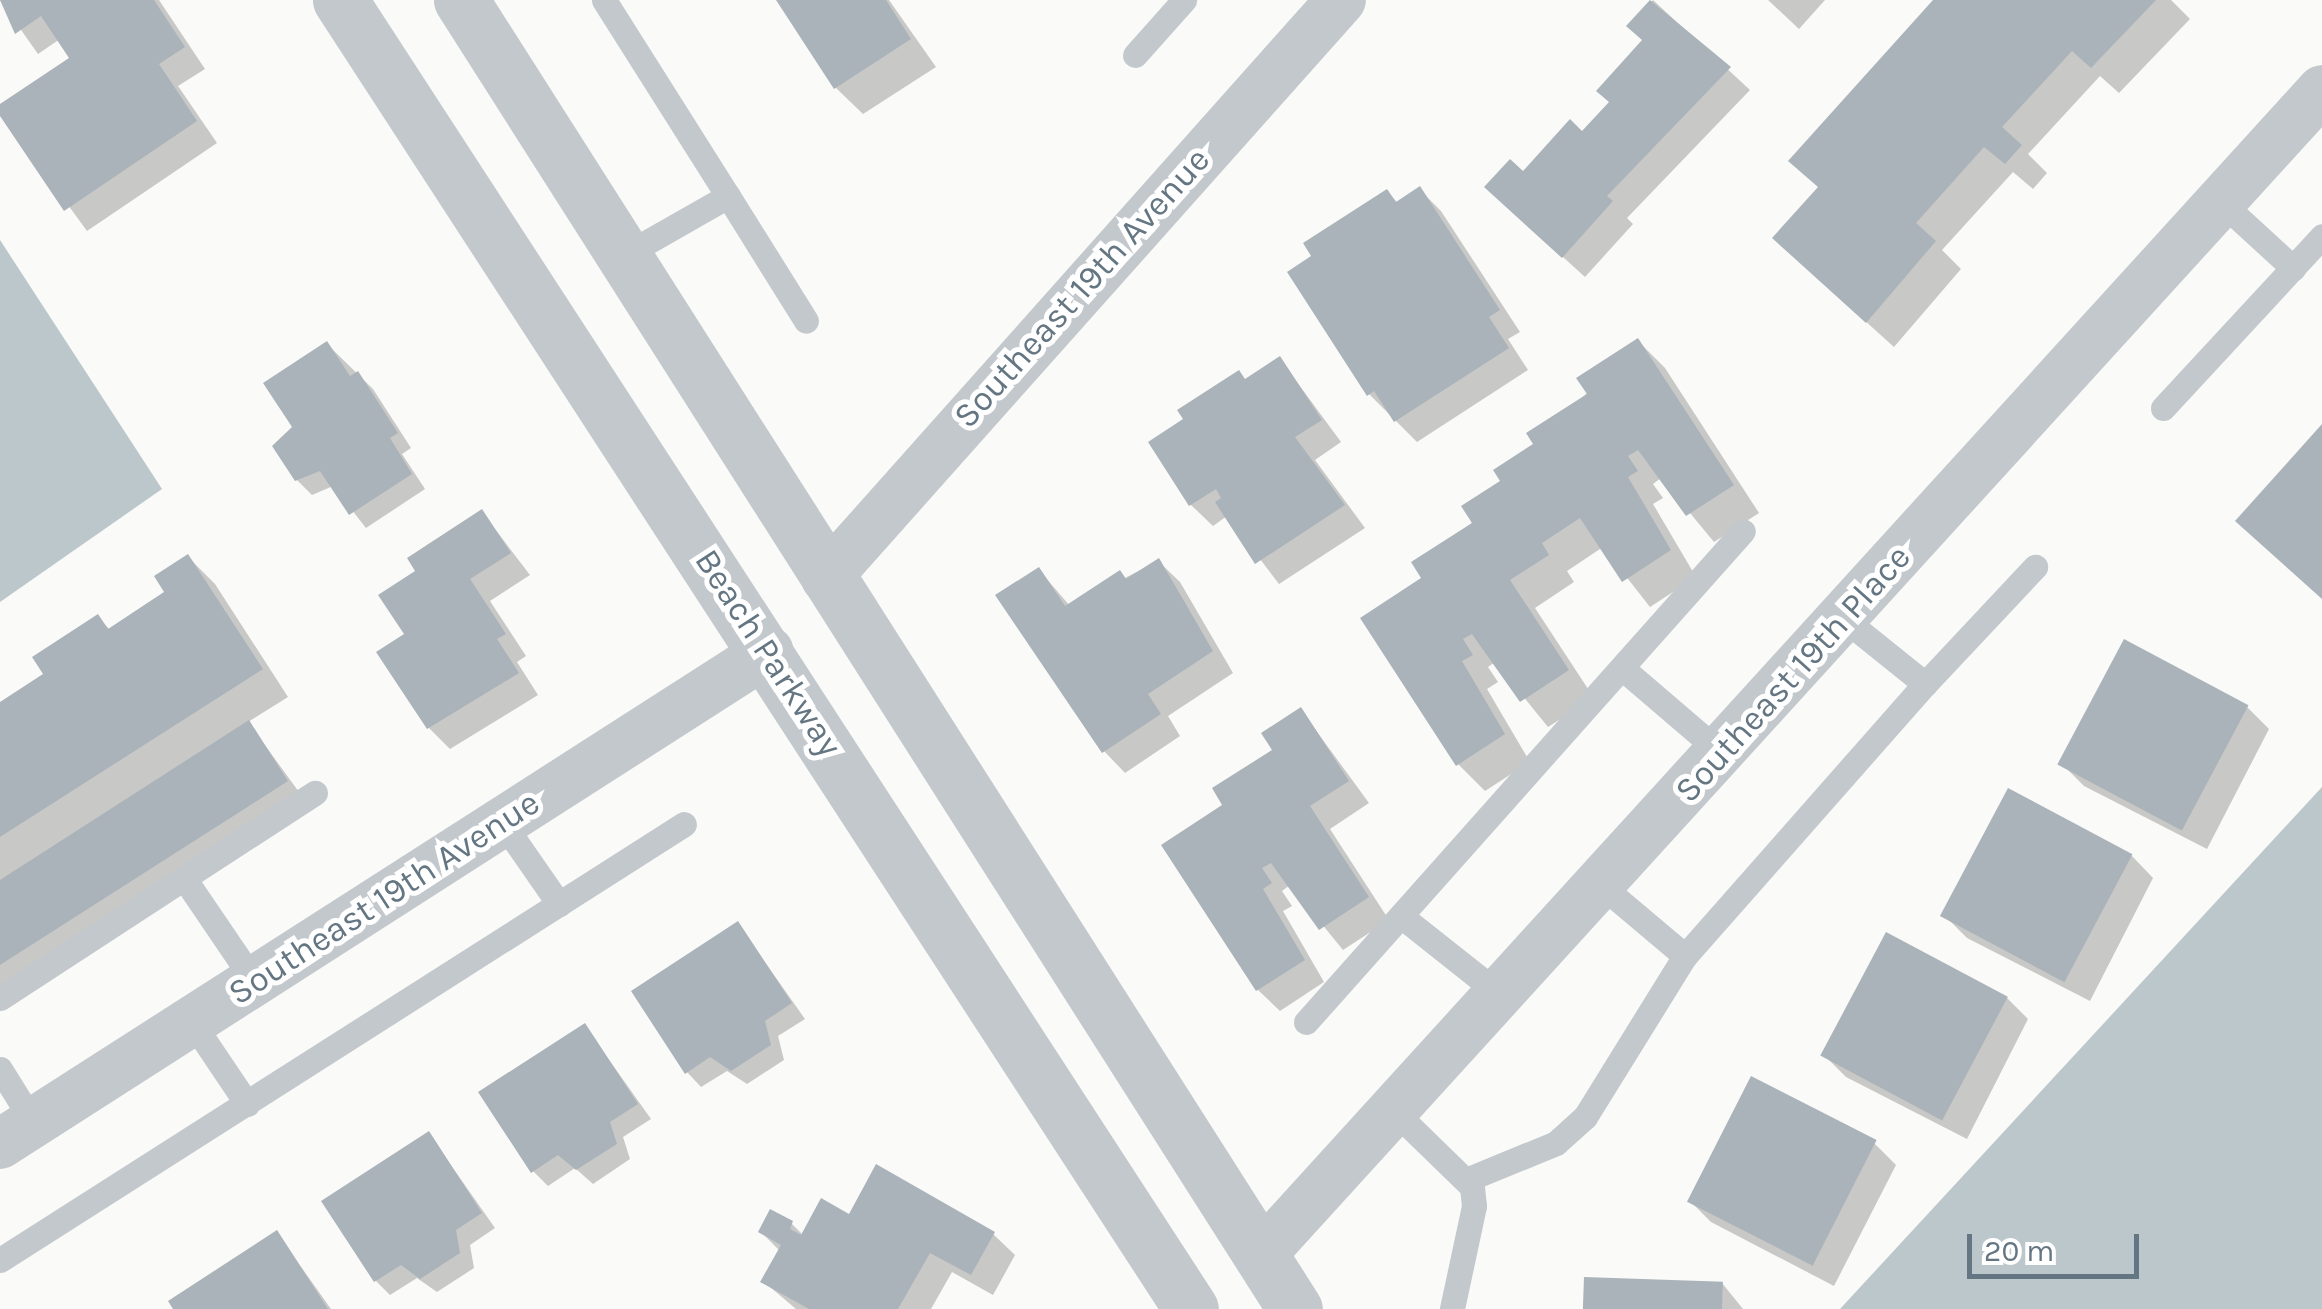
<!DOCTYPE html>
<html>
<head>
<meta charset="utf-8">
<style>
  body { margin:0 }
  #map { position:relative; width:2322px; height:1309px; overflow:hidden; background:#fafaf8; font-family:Karla,sans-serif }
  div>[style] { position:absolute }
  .water>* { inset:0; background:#bbc7cb }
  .shadow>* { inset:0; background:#0003 }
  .building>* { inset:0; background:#aab3b9; transform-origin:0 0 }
  .service>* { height:25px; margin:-12.5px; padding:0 12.5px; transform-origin:12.5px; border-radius:12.5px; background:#c3c8cc }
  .minor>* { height:50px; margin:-25px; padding:0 25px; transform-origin:25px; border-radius:25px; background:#c3c8cc }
  .tertiary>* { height:55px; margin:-27.5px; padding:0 27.5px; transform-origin:27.5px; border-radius:27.5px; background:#c3c8cc }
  span { translate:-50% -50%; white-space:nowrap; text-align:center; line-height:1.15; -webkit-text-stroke:10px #fff; paint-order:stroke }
  .street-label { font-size:35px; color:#657683 }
  .scale { position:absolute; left:1967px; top:1234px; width:172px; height:45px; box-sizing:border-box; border:5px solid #657683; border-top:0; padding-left:12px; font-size:30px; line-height:35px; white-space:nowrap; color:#657683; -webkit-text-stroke:8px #fff; paint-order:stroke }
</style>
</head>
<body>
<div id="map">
  <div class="water">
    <div style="clip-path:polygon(0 240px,162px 489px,0 602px)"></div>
    <div style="clip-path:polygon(2322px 787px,2322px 1309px,1840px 1309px)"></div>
  </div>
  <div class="shadow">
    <div style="clip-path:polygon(0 0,159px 0,205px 69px,178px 86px,217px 143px,87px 231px,0 112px,73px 59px,60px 39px,38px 54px)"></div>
    <div style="clip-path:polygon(779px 0,889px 0,936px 67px,863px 114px,836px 88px)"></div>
    <div style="clip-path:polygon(1653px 0,1750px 90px,1627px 218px,1633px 224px,1585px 277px,1509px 208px,1523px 175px,1583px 134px,1611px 103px,1644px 41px,1630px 26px)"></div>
    <div style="clip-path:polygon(1768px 0,1825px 0,1799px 29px)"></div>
    <div style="clip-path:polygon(1936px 0,2171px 0,2190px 19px,2119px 93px,2100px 76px,2028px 154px,2047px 173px,2033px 189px,2013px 172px,1942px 250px,1961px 269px,1894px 347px,1802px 264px,1820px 189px)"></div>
    <div style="clip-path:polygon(1419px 189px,1441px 211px,1520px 332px,1508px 339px,1528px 370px,1417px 442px,1369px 394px,1315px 257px,1387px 192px,1398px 203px)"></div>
    <div style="clip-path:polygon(1638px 341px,1665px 368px,1759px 513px,1714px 542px,1661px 478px,1653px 484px,1663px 498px,1653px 504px,1696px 577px,1650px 607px,1603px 547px,1567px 571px,1574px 582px,1535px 608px,1594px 698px,1548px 727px,1495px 662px,1488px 667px,1498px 682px,1487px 689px,1530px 762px,1485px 791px,1458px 764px,1425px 579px,1536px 445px)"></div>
    <div style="clip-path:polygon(327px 344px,373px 389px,411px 448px,402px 454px,425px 489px,366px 528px,333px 486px,312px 495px,297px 480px,295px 427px)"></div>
    <div style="clip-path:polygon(1280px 359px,1341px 442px,1315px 460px,1365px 528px,1279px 584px,1227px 516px,1213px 526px,1191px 505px,1151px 443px)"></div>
    <div style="clip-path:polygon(482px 512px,530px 575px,490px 601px,526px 656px,517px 662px,538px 695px,450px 749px,429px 728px,407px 635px,418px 571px)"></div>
    <div style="clip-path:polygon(188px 557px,215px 584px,288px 697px,248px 722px,307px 803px,0 1000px,0 705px,46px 675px,98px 617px,110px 630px,167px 593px)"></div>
    <div style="clip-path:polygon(1158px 561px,1180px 582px,1233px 673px,1168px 716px,1180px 736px,1125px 773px,1104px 751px,1039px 570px,1070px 606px)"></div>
    <div style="clip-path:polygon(2247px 707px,2269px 729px,2207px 849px,2084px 786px,2062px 764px)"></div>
    <div style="clip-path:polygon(1301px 710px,1369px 803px,1330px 829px,1389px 920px,1343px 950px,1290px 885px,1282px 891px,1292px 906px,1283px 911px,1324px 982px,1280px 1011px,1258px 990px,1165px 845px,1226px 806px,1276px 751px)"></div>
    <div style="clip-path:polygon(2132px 856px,2153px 878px,2090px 1001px,1967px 938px,1945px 916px)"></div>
    <div style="clip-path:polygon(738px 924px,805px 1019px,778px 1036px,784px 1060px,747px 1084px,727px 1071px,701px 1087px,687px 1072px)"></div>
    <div style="clip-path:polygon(2007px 998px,2028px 1019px,1967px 1139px,1846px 1077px,1824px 1055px)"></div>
    <div style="clip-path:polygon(585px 1026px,651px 1119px,623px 1137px,630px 1159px,593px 1184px,575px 1168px,548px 1186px,533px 1171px)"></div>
    <div style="clip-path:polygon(429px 1134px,495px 1228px,470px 1245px,474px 1268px,437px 1292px,417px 1278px,390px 1295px,376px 1281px)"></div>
    <div style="clip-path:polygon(1874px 1143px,1896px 1165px,1834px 1286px,1711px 1222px,1689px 1200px)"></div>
    <div style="clip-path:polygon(850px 1217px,993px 1234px,1015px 1255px,993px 1295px,952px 1272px,931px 1309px,796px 1309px,763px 1281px,780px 1251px,761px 1232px,791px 1223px,803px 1235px)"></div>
    <div style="clip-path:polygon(277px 1233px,331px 1309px,176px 1309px)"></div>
    <div style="clip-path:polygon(1722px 1283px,1743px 1309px,1586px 1309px)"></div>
  </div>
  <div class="building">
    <div style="clip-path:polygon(0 0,154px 0,185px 47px,159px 64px,197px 121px,64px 211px,0 116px,0 104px,69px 58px,41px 16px,15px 34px)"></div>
    <div style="clip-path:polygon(776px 0,886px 0,911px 39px,834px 89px)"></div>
    <div style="clip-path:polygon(1650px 0,1731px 67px,1607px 196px,1613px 201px,1562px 258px,1484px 187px,1510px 159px,1523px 171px,1570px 119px,1582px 131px,1609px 102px,1596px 91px,1642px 40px,1626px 26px)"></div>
    <div style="clip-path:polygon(1933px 0,2156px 0,2091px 68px,2072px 51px,2002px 127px,2022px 145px,2005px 164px,1984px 147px,1916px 223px,1936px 241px,1866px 323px,1772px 238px,1818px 187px,1788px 161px)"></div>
    <div style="clip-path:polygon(1420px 186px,1500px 310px,1489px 317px,1509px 348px,1394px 422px,1374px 391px,1367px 396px,1287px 272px,1311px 256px,1303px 243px,1387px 189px,1396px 202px)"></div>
    <div style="clip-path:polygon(1638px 338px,1734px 485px,1686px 516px,1638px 450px,1628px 456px,1638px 471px,1628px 477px,1671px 550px,1622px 582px,1580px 518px,1542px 543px,1549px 555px,1510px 580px,1569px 670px,1520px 702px,1472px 634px,1463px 639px,1473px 655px,1462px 661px,1505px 734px,1456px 766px,1360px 618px,1421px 578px,1411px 562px,1472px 523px,1461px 506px,1500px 481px,1493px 470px,1533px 444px,1526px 433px,1587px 394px,1576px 378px)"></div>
    <div style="clip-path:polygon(327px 341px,350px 376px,358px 371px,398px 433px,390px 438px,412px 474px,349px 515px,320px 471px,295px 481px,272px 446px,292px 427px,263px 383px)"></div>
    <div style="clip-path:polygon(1280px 356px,1322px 420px,1295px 437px,1345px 505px,1255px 564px,1215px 502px,1221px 498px,1216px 489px,1189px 506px,1148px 442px,1183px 419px,1177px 410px,1239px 370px,1245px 379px)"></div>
    <div style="clip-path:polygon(2322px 424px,2322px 599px,2235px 521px)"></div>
    <div style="clip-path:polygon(482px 509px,511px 553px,470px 579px,506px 634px,497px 639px,519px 673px,427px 729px,376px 652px,404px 634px,378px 595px,415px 571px,407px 558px)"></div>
    <div style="clip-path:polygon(188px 554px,263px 669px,0 837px,0 702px,43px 674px,32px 657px,98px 614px,108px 629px,164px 592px,154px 576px)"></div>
    <div style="clip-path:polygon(1159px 558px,1213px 651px,1148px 694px,1161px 714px,1102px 753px,995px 595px,1039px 567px,1065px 606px,1120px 570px,1126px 579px)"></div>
    <div style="left:2124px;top:639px;width:141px;height:142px;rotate:28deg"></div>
    <div style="clip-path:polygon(1301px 707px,1349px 781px,1310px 806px,1369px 897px,1319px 930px,1271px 863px,1262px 868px,1272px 883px,1263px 889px,1305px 960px,1256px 991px,1161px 845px,1222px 805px,1212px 788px,1272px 750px,1261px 733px)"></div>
    <div style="clip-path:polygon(249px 720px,288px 781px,0 965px,0 880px)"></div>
    <div style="left:2008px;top:788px;width:141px;height:145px;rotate:28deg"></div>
    <div style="clip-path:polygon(738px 921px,792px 1003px,765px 1021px,771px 1045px,731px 1071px,710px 1057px,685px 1074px,631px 991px)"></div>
    <div style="left:1886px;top:932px;width:138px;height:140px;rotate:28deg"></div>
    <div style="clip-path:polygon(585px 1023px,638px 1104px,610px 1122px,617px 1144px,576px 1170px,558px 1155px,531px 1173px,478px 1092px)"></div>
    <div style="left:1751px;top:1076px;width:141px;height:141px;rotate:27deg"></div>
    <div style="clip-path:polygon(429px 1131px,482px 1213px,456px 1230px,460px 1253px,420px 1279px,401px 1265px,374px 1282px,321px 1201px)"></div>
    <div style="clip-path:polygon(876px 1164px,995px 1232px,971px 1275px,930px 1253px,898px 1309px,809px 1309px,760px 1282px,781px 1245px,758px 1232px,770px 1209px,793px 1221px,790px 1229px,801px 1235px,821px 1198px,849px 1214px)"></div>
    <div style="clip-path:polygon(277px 1230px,328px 1309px,173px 1309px,168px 1301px)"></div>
    <div style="left:1584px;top:1277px;width:139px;height:32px;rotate:2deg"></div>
  </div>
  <div class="service">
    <div style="left:604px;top:0;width:232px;rotate:57.7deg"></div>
    <div style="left:728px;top:196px;width:121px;rotate:150.3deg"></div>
    <div style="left:1135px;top:55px;width:74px;rotate:-48.3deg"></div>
    <div style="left:728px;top:196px;width:147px;rotate:58deg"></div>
    <div style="left:2221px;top:202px;width:98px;rotate:42.5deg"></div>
    <div style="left:2163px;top:408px;width:234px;rotate:-47.2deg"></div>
    <div style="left:1622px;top:668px;width:130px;rotate:40.6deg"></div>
    <div style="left:1925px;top:684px;width:161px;rotate:-46.8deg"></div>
    <div style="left:502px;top:822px;width:100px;rotate:55.2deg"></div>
    <div style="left:184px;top:878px;width:125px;rotate:55.8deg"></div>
    <div style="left:1401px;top:916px;width:129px;rotate:38.4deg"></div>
    <div style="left:1685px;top:956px;width:363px;rotate:-48.6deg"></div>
    <div style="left:1925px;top:684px;width:105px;rotate:-141.2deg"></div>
    <div style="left:0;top:998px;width:376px;rotate:-33.1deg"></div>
    <div style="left:192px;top:1022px;width:99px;rotate:56.1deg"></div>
    <div style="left:1306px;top:1022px;width:657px;rotate:-48.33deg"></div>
    <div style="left:0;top:1069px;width:62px;rotate:58.1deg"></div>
    <div style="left:1396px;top:1113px;width:106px;rotate:44.2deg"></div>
    <div style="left:1472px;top:1187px;width:19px;rotate:84deg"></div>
    <div style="left:1474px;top:1206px;width:105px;rotate:102.1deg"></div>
    <div style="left:1466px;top:1180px;width:97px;rotate:-22.3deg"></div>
    <div style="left:1556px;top:1143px;width:39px;rotate:-42deg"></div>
    <div style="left:1585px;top:1117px;width:190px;rotate:-58.2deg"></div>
    <div style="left:1685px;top:956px;width:109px;rotate:-139.9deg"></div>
    <div style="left:0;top:1260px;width:811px;rotate:-32.51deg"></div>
  </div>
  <div class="minor">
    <div style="left:826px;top:578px;width:774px;rotate:-48.3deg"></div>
    <div style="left:0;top:1144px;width:913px;rotate:-32.66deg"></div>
    <div style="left:1260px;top:1256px;width:1577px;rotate:-47.67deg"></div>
  </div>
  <div class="tertiary">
    <div style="left:340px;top:0;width:1561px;rotate:56.97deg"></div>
    <div style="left:461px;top:0;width:1552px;rotate:57.5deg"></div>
  </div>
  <div class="street-label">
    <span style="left:1082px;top:288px;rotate:-48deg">Southeast 19th Avenue</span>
    <span style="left:768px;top:653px;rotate:57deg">Beach Parkway</span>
    <span style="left:1793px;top:674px;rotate:-48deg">Southeast 19th Place</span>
    <span style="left:384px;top:898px;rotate:-33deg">Southeast 19th Avenue</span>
  </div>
  <div class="scale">20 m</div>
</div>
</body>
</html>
